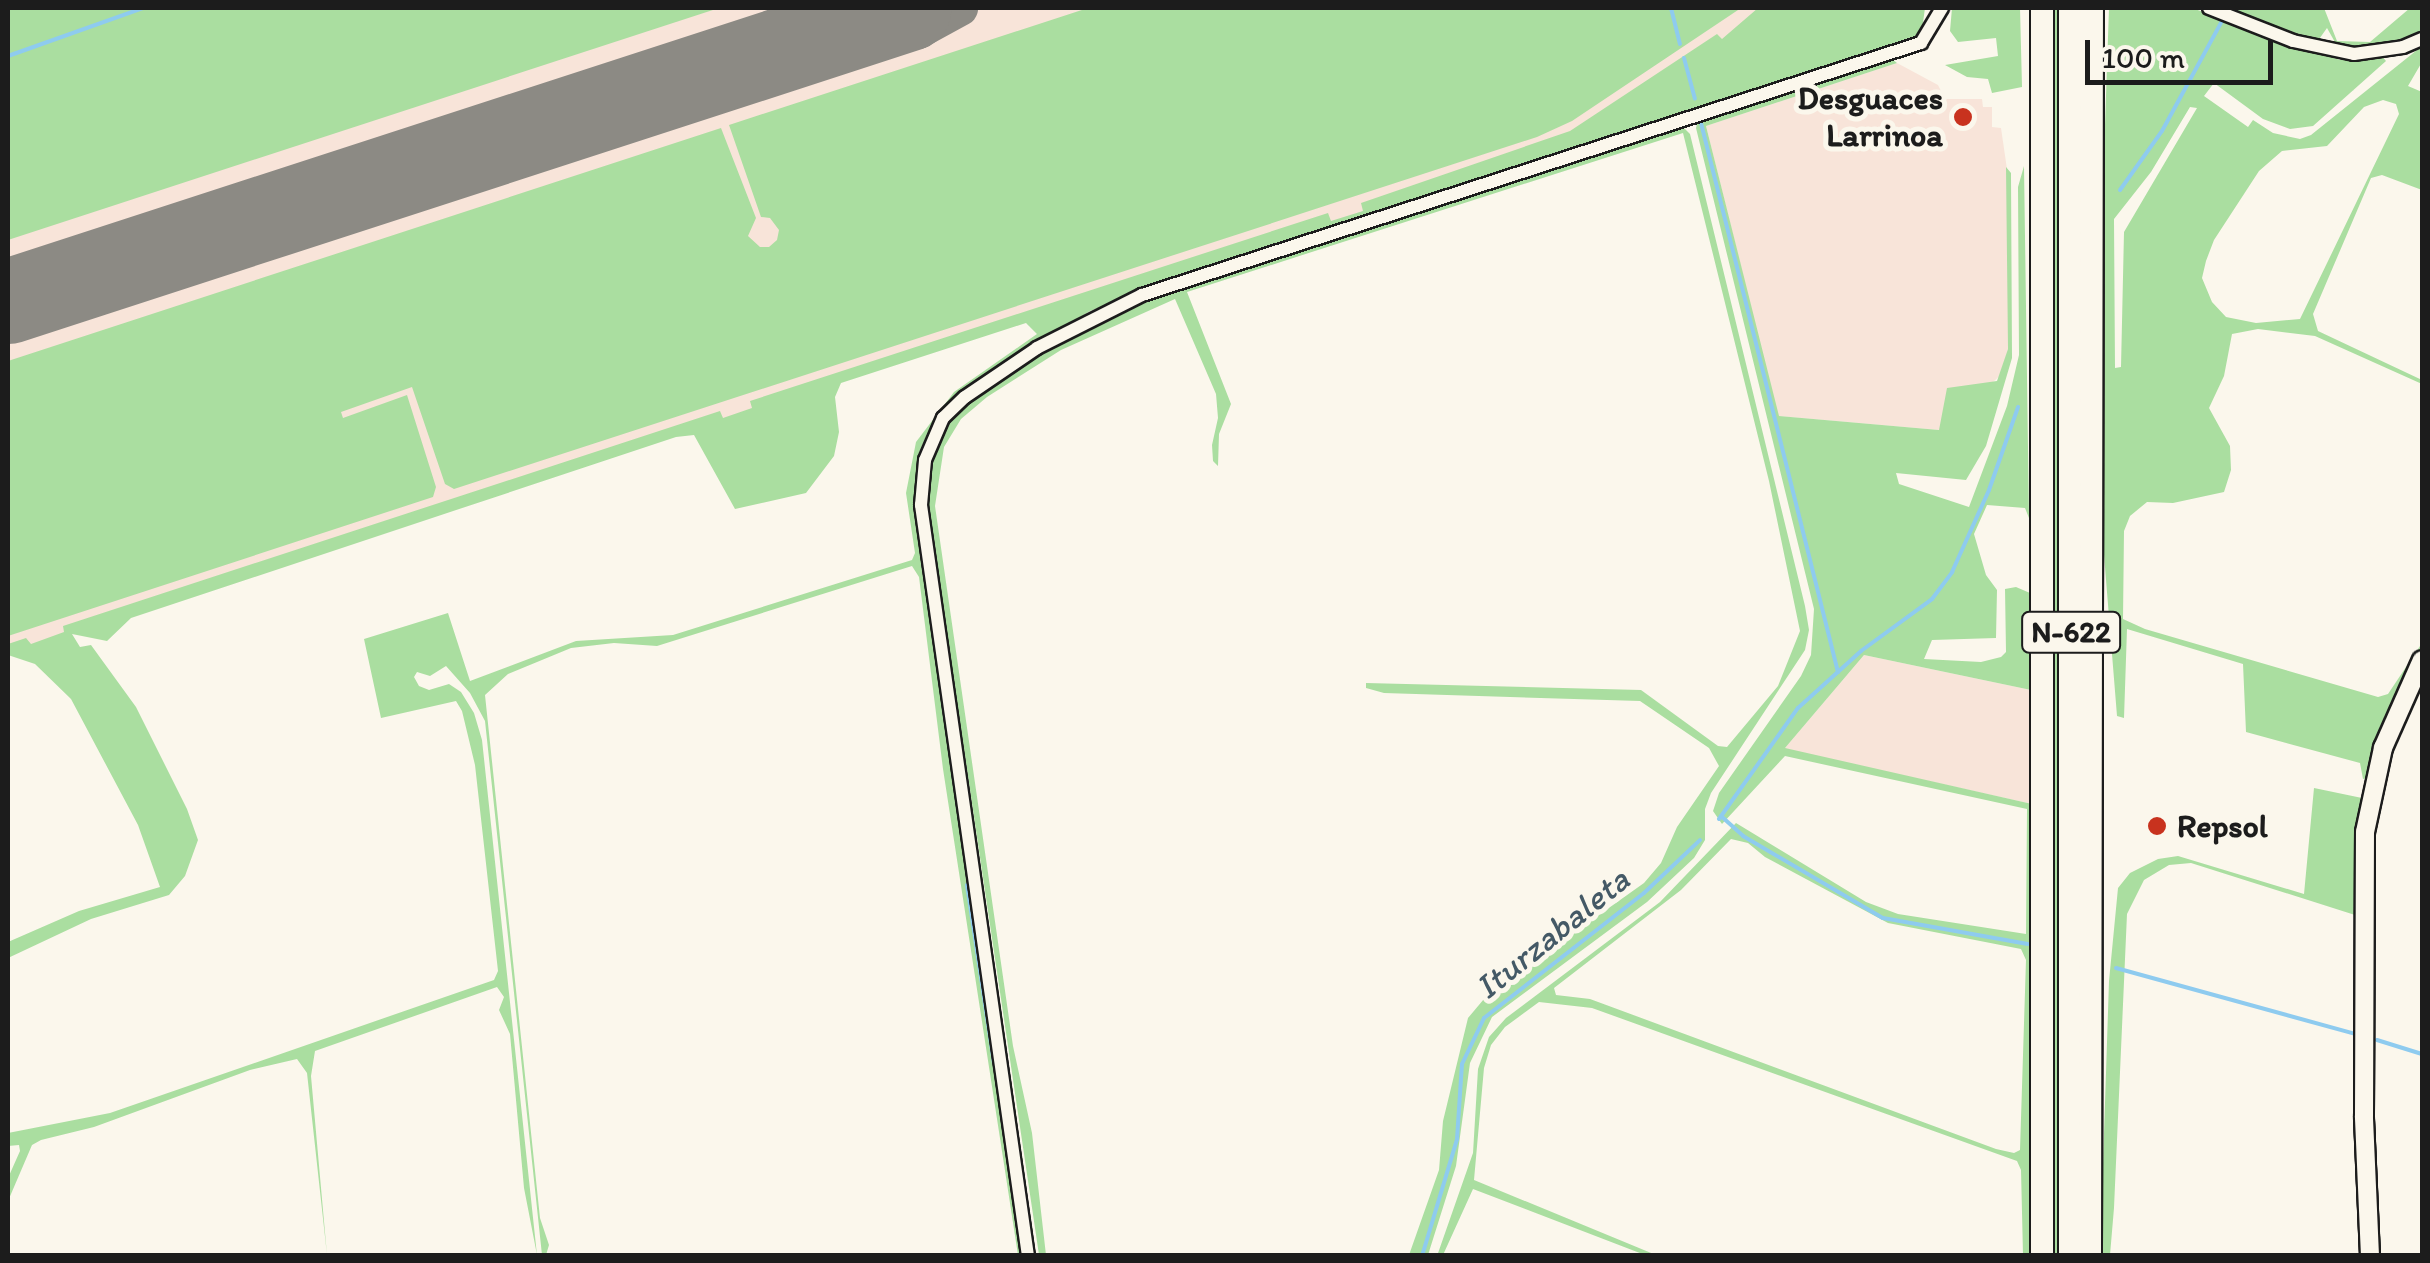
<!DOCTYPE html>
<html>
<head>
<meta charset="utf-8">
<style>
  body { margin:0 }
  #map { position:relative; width:2430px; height:1263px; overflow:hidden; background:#fbf7ec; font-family:Itim,sans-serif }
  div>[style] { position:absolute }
  .built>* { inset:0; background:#f8e4d9 }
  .green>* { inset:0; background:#aadea0 }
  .stream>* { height:4px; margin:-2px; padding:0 2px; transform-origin:2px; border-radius:2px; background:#8ecbef }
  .taxiway>* { height:35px; margin:-17.5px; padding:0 17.5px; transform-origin:17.5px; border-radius:17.5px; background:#8c8a84 }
  .runway>* { height:85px; margin:-42.5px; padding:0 42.5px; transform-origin:42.5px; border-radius:42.5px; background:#8c8a84 }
  .roads { filter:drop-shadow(2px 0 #1c1c1c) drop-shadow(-2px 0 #1c1c1c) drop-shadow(0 2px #1c1c1c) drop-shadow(0 -2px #1c1c1c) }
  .street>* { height:12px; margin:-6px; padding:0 6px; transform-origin:6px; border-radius:6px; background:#fbf7ec }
  .secondary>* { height:18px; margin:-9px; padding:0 9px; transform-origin:9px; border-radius:9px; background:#fbf7ec }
  .highway>* { height:22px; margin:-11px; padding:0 11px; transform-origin:11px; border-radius:11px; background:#fbf7ec }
  .dots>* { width:28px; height:28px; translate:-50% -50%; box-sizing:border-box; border:5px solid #fbf7ec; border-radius:50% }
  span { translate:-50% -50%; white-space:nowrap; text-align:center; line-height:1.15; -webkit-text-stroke:10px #fbf7ec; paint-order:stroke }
  .shield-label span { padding:2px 8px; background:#fbf7ec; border:2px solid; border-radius:8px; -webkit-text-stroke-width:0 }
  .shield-label { font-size:30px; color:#1c1c1c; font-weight:700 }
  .poi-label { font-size:32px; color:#1c1c1c; font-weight:700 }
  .right { translate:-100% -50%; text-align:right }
  .left { translate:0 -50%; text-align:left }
  .water-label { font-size:35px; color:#445966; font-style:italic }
  .frame { position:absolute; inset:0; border:10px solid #1c1c1c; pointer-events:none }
  .scale { position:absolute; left:2085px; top:40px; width:188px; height:45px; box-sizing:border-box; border:5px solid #1c1c1c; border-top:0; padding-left:12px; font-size:30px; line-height:35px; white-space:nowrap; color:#1c1c1c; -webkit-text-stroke:8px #fbf7ec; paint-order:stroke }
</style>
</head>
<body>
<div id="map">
  <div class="built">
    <div style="clip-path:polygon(8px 8px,1913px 8px,1912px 33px,8px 652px)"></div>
    <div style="clip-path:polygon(1897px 63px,1938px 85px,1945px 99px,1982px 99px,1983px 107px,1992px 107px,1992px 127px,2001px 128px,2008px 176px,2009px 293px,2008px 349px,2002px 374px,1939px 430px,1778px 416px,1706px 126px)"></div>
    <div style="clip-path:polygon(1864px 655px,2031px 690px,2032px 804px,1784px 749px)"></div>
  </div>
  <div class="green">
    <div style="clip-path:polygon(8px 8px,719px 8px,8px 240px)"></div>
    <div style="clip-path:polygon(1088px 8px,1741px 8px,1572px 121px,1537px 137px,454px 489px,445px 484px,412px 387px,341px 412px,343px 418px,407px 395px,436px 487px,433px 497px,8px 636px,8px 361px,721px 128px,756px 218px,748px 236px,760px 247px,769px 247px,777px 240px,779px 230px,770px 218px,761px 217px,729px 125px)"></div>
    <div style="clip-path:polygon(1758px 8px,1925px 8px,1922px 30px,1915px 37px,1200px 269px,1090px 311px,967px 388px,942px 412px,927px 434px,918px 455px,915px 504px,1026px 1255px,1018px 1255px,943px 769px,919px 577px,912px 566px,657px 646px,614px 643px,571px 648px,508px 674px,485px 695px,540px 1218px,549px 1245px,546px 1255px,542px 1255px,485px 721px,470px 693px,446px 666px,430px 676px,417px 672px,414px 677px,419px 686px,429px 690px,449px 684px,461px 692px,474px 713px,482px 740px,537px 1255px,524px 1188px,510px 1034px,499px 1010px,504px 997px,497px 987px,315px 1051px,311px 1076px,327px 1255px,307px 1073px,297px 1059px,250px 1070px,94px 1127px,41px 1140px,32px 1145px,8px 1201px,8px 1178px,20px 1151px,19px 1145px,8px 1146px,8px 1133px,110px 1113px,494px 980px,498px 971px,475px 765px,462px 711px,456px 701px,381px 718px,364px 639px,448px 613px,470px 681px,576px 641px,673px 635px,912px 560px,915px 553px,906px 493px,916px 442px,954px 392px,1037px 334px,1026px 323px,841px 383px,835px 397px,839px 432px,834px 456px,806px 493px,735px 509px,694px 435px,676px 437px,131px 618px,107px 641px,72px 634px,80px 647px,91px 645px,136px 707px,187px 809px,198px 840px,185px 876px,169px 895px,91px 919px,8px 958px,8px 942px,79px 911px,160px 887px,138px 825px,71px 699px,35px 664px,8px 655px,8px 644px,26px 638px,31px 644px,64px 632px,63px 626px,720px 411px,723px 418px,752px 408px,750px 401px,1328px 213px,1331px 221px,1363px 211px,1361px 203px,1570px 131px,1717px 34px,1722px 39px)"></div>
    <div style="clip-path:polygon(1952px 8px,2020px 8px,2022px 87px,1992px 93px,1988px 79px,1967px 77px,1945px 65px,1998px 56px,1996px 38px,1958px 42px,1950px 31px)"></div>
    <div style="clip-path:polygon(2051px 8px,2063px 8px,2060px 1256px,2051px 1255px)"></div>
    <div style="clip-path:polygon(evenodd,2109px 8px,2192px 8px,2340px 60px,2381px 55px,2386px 61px,2313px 126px,2290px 129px,2263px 119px,2214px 83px,2204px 96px,2248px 127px,2253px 120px,2273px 133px,2300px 139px,2311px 135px,2422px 46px,2422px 62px,2408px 86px,2422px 92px,2422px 190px,2382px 175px,2371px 178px,2313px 314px,2318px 331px,2422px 380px,2422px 384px,2315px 336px,2258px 329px,2232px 334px,2224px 376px,2209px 408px,2230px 446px,2231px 470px,2224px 492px,2173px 503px,2147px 502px,2130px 516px,2124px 531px,2123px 619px,2145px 629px,2378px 697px,2388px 694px,2422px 643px,2422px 652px,2391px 708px,2369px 777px,2363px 779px,2360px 763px,2246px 732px,2243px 664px,2127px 629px,2124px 718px,2117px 716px,2104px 555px,2104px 154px,2109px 8px,2383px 100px,2396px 104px,2399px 114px,2300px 319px,2256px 323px,2226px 317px,2212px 302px,2202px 278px,2206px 261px,2214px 240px,2259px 171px,2282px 151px,2327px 146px,2364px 107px,2383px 100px,2109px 8px,2190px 107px,2197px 108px,2124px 232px,2121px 367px,2115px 368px,2114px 219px,2151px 172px,2190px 107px)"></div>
    <div style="clip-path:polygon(2229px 8px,2324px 8px,2337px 41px,2370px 42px,2410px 8px,2422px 8px,2422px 33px,2379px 46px,2342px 49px,2336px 44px,2327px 28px,2317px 42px)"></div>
    <div style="clip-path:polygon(evenodd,1891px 58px,1897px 63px,1706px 126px,1779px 416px,1939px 430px,1947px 388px,1997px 381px,2008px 349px,2006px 167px,2011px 173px,2012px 358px,1986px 446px,1966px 480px,1896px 473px,1899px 484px,1969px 507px,2007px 406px,2019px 355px,2018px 187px,2024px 166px,2029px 518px,2025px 508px,1987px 505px,1974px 534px,1986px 575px,1997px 590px,1996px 638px,1932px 640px,1924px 659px,1981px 662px,2001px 657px,2006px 652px,2005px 589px,2016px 587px,2030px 593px,2031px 690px,1864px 655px,1785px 748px,2032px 804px,2030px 1255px,2023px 1255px,2021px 1170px,2017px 1161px,1592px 1008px,1539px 1002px,1505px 1027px,1491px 1045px,1484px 1068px,1474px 1180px,1656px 1255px,1645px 1255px,1473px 1189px,1443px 1255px,1437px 1256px,1473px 1153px,1478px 1069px,1489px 1037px,1506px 1018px,1660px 902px,1736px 823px,1866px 902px,1898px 914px,2026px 934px,2027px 809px,1785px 756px,1722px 824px,1713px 811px,1719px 793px,1801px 676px,1811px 655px,1814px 609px,1696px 128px,1698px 120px,1891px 58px,1731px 839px,1748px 843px,1765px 857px,1888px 923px,2021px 949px,2026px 960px,2020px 1150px,2014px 1153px,1996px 1149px,1590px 999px,1556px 995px,1554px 988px,1681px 890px,1731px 839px)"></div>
    <div style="clip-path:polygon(1682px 126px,1690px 134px,1805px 606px,1809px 630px,1805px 650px,1711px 793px,1705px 809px,1705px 840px,1694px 858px,1647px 902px,1492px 1017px,1470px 1063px,1456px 1166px,1428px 1255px,1409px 1255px,1439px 1170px,1443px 1121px,1468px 1018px,1489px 993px,1644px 883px,1661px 863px,1677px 827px,1719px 766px,1709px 748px,1640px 701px,1384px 693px,1366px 688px,1366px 683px,1641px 690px,1718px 746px,1727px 747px,1778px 686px,1800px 631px,1769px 481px,1683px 133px,1187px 292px,1231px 404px,1219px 434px,1218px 466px,1213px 461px,1212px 445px,1218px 418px,1216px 394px,1175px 299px,1061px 350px,987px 397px,961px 419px,944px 447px,935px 506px,1013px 1046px,1032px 1133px,1046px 1255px,1039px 1255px,926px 493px,927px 471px,942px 432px,971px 398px,1028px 361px,1096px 324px,1165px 293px)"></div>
    <div style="clip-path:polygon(2314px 788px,2362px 798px,2355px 915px,2191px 863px,2169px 865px,2144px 880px,2127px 914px,2114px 1208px,2110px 1255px,2100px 1256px,2109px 981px,2118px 888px,2130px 873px,2158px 859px,2178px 856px,2304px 894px)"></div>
  </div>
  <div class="stream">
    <div style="left:1671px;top:8px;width:37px;rotate:76deg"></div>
    <div style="left:8px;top:56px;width:143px;rotate:-19.6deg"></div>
    <div style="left:1684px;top:58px;width:42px;rotate:75deg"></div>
    <div style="left:1701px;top:123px;width:566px;rotate:75.99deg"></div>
    <div style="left:2120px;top:190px;width:72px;rotate:-54.6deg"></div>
    <div style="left:2162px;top:131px;width:140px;rotate:-61.4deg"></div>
    <div style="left:1721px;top:816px;width:30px;rotate:42deg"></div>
    <div style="left:1743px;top:836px;width:162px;rotate:30.4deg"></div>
    <div style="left:1883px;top:918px;width:147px;rotate:10.2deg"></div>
    <div style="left:1719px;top:819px;width:136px;rotate:-54.6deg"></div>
    <div style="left:1798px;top:708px;width:85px;rotate:-42.1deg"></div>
    <div style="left:1861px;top:651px;width:88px;rotate:-36.2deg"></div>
    <div style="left:1932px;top:599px;width:34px;rotate:-53deg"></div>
    <div style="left:1952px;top:572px;width:90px;rotate:-65.7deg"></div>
    <div style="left:1989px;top:490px;width:88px;rotate:-70.7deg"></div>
    <div style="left:967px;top:885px;width:180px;rotate:81.4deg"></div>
    <div style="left:2116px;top:968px;width:248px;rotate:15.4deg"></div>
    <div style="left:2377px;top:1040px;width:47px;rotate:17.3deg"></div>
    <div style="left:1422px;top:1256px;width:122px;rotate:-73.3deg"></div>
    <div style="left:1457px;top:1139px;width:75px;rotate:-86.2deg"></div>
    <div style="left:1462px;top:1064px;width:51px;rotate:-64.4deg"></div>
    <div style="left:1484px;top:1018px;width:203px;rotate:-38deg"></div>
    <div style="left:1644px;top:893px;width:77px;rotate:-43.4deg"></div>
  </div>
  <div class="taxiway">
    <div style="left:831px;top:33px;width:41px;rotate:-38deg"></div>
    <div style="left:788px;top:47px;width:50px;rotate:-50.6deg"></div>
    <div style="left:745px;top:61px;width:176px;rotate:-9.8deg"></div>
    <div style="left:918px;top:31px;width:48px;rotate:-28.7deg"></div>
  </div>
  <div class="runway">
    <div style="left:8px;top:301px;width:947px;rotate:-18.01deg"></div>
  </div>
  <div class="roads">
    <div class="street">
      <div style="left:2209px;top:8px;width:90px;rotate:21.4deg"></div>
      <div style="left:2293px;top:41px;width:62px;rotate:12deg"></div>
      <div style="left:2354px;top:54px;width:49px;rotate:-8.1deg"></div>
      <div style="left:2403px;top:47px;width:21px;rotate:-23deg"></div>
      <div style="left:1028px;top:1256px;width:759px;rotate:-98.11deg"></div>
      <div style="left:921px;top:505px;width:45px;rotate:-84.9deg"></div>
      <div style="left:925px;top:460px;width:46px;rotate:-66.8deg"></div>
      <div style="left:943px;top:418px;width:30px;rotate:-44deg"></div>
      <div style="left:965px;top:397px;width:87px;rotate:-34.2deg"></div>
      <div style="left:1037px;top:348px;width:118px;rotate:-26.8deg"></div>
      <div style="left:1142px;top:295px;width:819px;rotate:-17.93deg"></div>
      <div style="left:1921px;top:43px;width:41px;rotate:-59deg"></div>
    </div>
    <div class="secondary">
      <div style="left:2370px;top:1256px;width:140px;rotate:-92.5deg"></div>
      <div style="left:2364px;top:1116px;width:284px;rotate:-89.8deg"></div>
      <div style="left:2365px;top:832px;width:86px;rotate:-77.9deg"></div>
      <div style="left:2383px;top:748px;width:96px;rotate:-66.1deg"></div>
    </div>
    <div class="highway">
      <div style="left:2042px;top:8px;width:1248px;rotate:90deg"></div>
      <div style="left:2070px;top:1256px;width:1248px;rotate:-90deg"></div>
      <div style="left:2090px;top:1256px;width:1248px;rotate:-89.91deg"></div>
    </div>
  </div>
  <div class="dots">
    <div style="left:1963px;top:117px;background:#c8321e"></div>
    <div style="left:2157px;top:826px;background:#c8321e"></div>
  </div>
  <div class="shield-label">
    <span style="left:2071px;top:632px">N-622</span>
  </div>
  <div class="poi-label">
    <span class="right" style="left:1943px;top:117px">Desguaces<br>Larrinoa</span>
    <span class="left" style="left:2177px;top:826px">Repsol</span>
  </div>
  <div class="water-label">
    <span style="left:1552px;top:933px;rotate:-39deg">Iturzabaleta</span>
  </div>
  <div class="frame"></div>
  <div class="scale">100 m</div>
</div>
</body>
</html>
